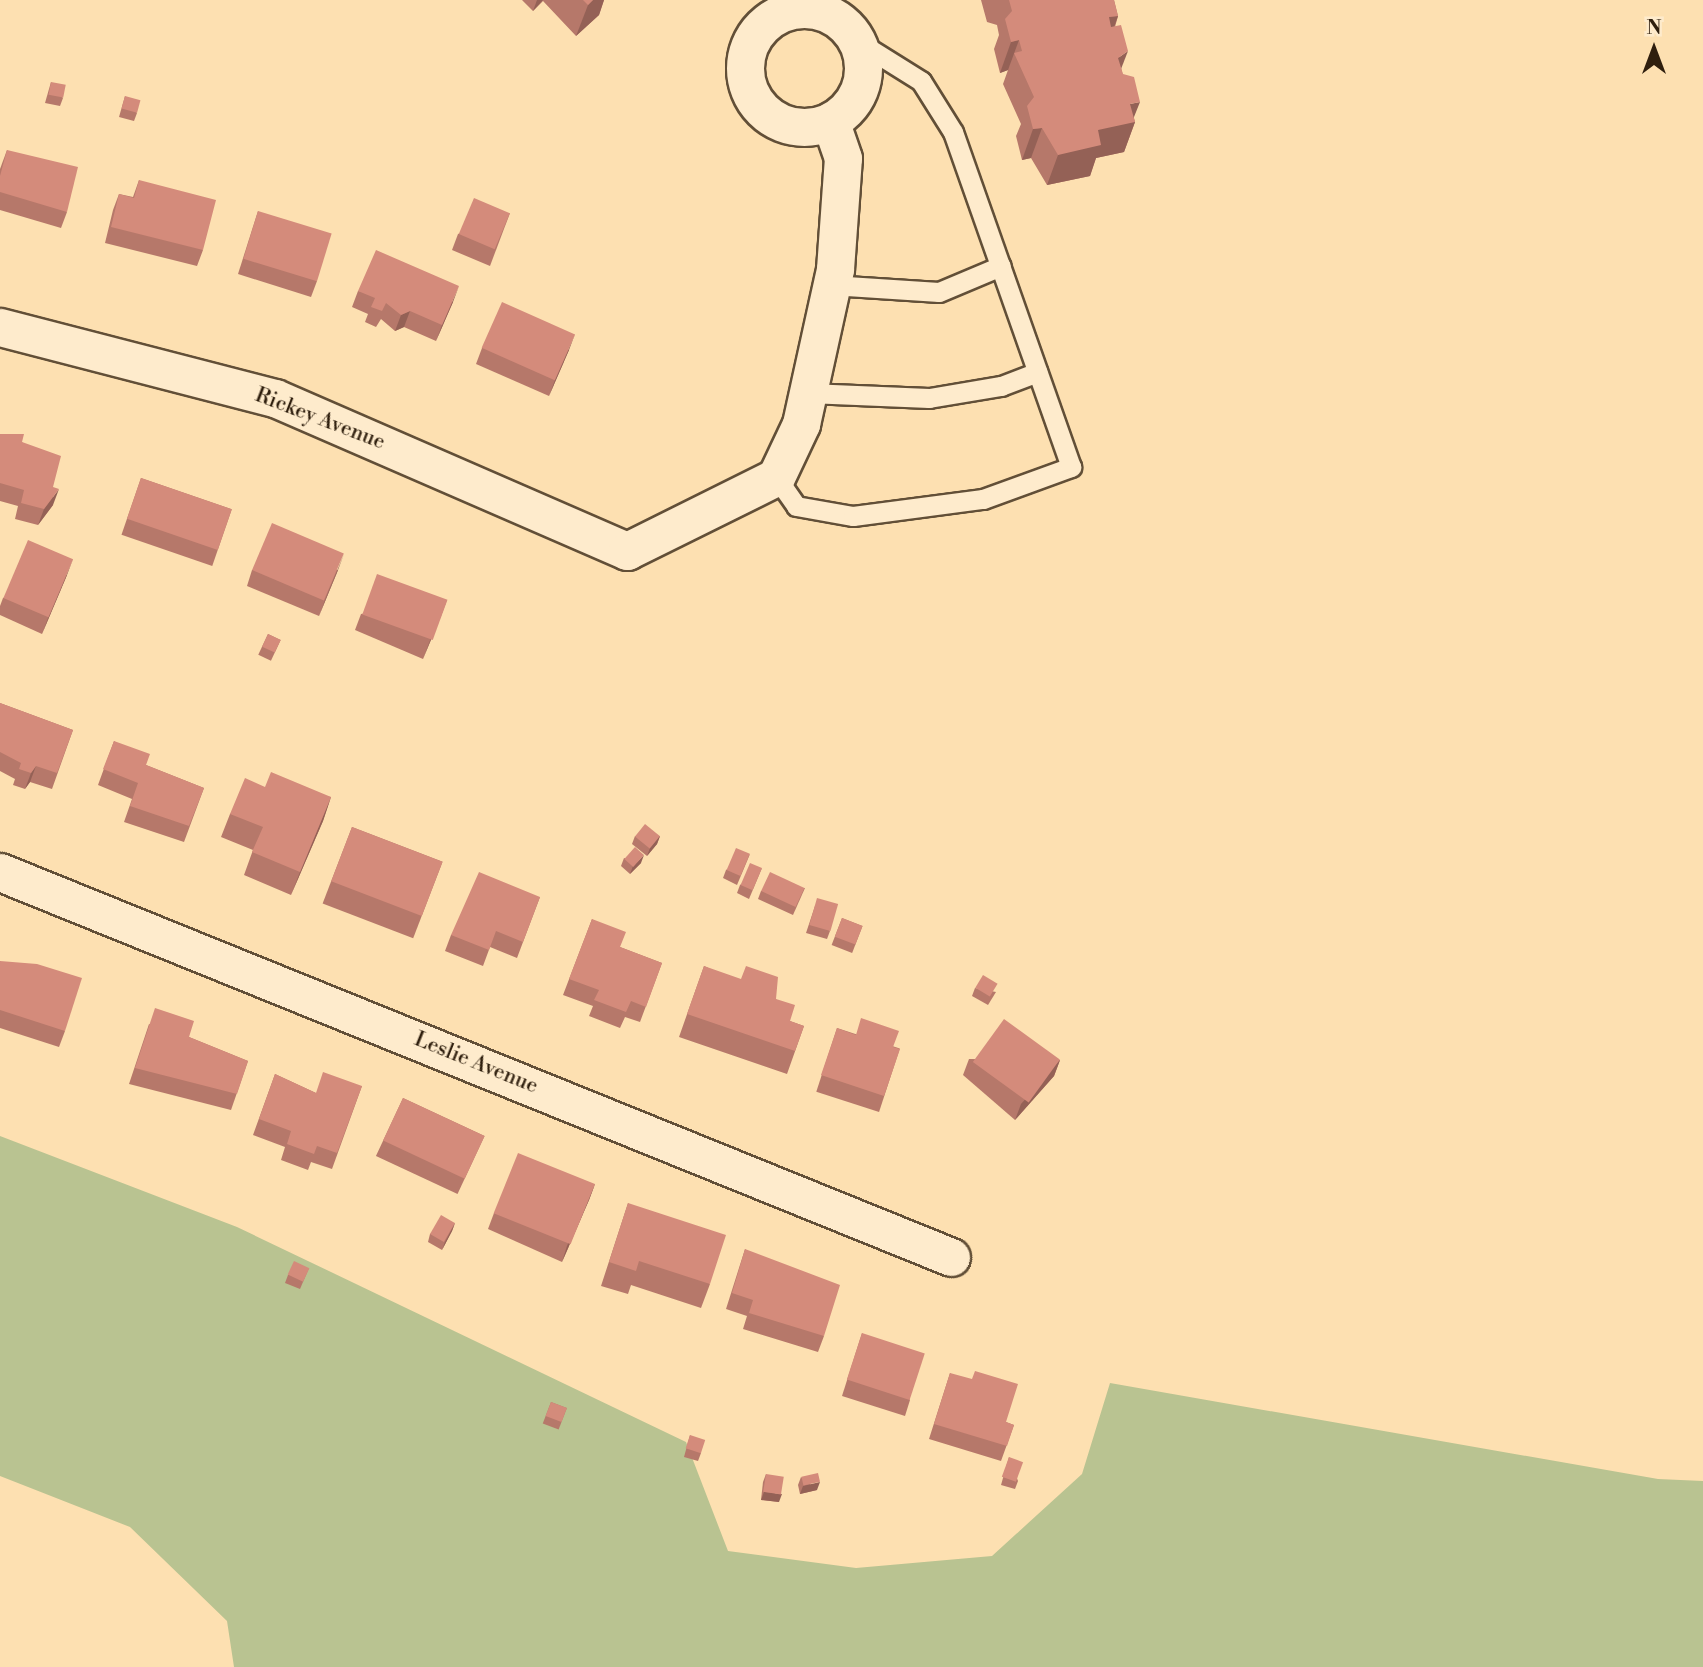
<!DOCTYPE html>
<html>
<head>
<meta charset="utf-8">
<style>
  body { margin:0 }
  #map { position:relative; width:1703px; height:1667px; overflow:hidden; background:#fde0b1; font-family:"Libre Bodoni",serif }
  div>[style] { position:absolute }
  .green>* { inset:0; background:#b9c391 }
  .roads { filter:drop-shadow(2px 0 #624f37) drop-shadow(-2px 0 #624f37) drop-shadow(0 2px #624f37) drop-shadow(0 -2px #624f37) }
  .service>* { height:19px; margin:-9.5px; padding:0 9.5px; transform-origin:9.5px; border-radius:9.5px; background:#feebcc }
  .minor>* { height:37px; margin:-18.5px; padding:0 18.5px; transform-origin:18.5px; border-radius:18.5px; background:#feebcc }
  .minor>.ring { margin:-18.5px; padding:0; box-sizing:content-box; background:none; border:37px solid #feebcc; border-radius:50% }
  .wall>* { inset:0; background:#b6786a; transform-origin:0 0 }
  .shaded-wall>* { inset:0; background:#946156 }
  .building>* { inset:0; background:#d48b7b; transform-origin:0 0 }
  span { translate:-50% -50%; white-space:nowrap; text-align:center; line-height:1.15; -webkit-text-stroke:5px #feebcc; paint-order:stroke }
  .street-label { font-size:21px; color:#2f1f0e }
  .north { position:absolute; left:1619px; top:14px; width:70px; height:70px; -webkit-text-stroke:5px #feebcc; paint-order:stroke; rotate:0deg; font-size:19px; font-weight:700; line-height:28px; text-align:center; color:#2f1f0e }
  .north::after { content:''; display:block; margin:auto; width:24px; height:32px; background:#2f1f0e; clip-path:polygon(50% 0,100% 100%,50% 72%,0 100%) }
</style>
</head>
<body>
<div id="map">
  <div class="green">
    <div style="clip-path:polygon(0 1136px,237px 1227px,686px 1442px,728px 1551px,856px 1568px,992px 1556px,1082px 1474px,1110px 1383px,1658px 1479px,1703px 1481px,1703px 1667px,234px 1667px,227px 1621px,130px 1527px,0 1476px)"></div>
  </div>
  <div class="roads">
    <div class="service">
      <div style="left:831px;top:285px;width:108px;rotate:3.7deg"></div>
      <div style="left:939px;top:292px;width:67px;rotate:-22.8deg"></div>
      <div style="left:808px;top:393px;width:121px;rotate:2.4deg"></div>
      <div style="left:929px;top:398px;width:73px;rotate:-9.5deg"></div>
      <div style="left:1001px;top:386px;width:39px;rotate:-21deg"></div>
      <div style="left:776px;top:477px;width:35px;rotate:55deg"></div>
      <div style="left:796px;top:506px;width:58px;rotate:10deg"></div>
      <div style="left:853px;top:516px;width:131px;rotate:-7.5deg"></div>
      <div style="left:983px;top:499px;width:94px;rotate:-20deg"></div>
      <div style="left:1071px;top:467px;width:355px;rotate:-109.4deg"></div>
      <div style="left:953px;top:132px;width:60px;rotate:-122.1deg"></div>
      <div style="left:921px;top:81px;width:75px;rotate:-148deg"></div>
    </div>
    <div class="minor">
      <div class="ring" style="left:745px;top:9px;width:81px;height:81px"></div>
      <div style="left:0;top:327px;width:284px;rotate:14.5deg"></div>
      <div style="left:275px;top:398px;width:384px;rotate:23.5deg"></div>
      <div style="left:627px;top:551px;width:166px;rotate:-26.4deg"></div>
      <div style="left:776px;top:477px;width:59px;rotate:-64.7deg"></div>
      <div style="left:801px;top:424px;width:159px;rotate:-77.6deg"></div>
      <div style="left:835px;top:269px;width:111px;rotate:-85.9deg"></div>
      <div style="left:843px;top:158px;width:39px;rotate:-109deg"></div>
      <div style="left:0;top:872px;width:1026px;rotate:22.04deg"></div>
    </div>
  </div>
  <div class="wall">
    <div style="clip-path:polygon(522px 0,604px 0,599px 15px,576px 36px,543px 1px,533px 11px)"></div>
    <div style="clip-path:polygon(981px 0,1114px 0,1118px 16px,1115px 27px,1121px 68px,1135px 122px,1124px 152px,1096px 158px,1090px 176px,1047px 185px,1031px 158px,1022px 160px,1016px 136px,1021px 124px,1003px 84px,1008px 70px,1000px 73px,994px 49px,999px 35px,997px 25px,987px 22px)"></div>
    <div style="clip-path:polygon(51px 82px,63px 98px,60px 106px,45px 103px)"></div>
    <div style="clip-path:polygon(125px 96px,137px 113px,134px 121px,119px 117px)"></div>
    <div style="clip-path:polygon(7px 150px,67px 212px,61px 228px,0 210px,0 169px)"></div>
    <div style="clip-path:polygon(139px 180px,203px 250px,197px 266px,105px 243px,113px 210px,119px 194px,133px 197px)"></div>
    <div style="clip-path:polygon(258px 211px,317px 281px,311px 297px,238px 274px)"></div>
    <div style="clip-path:polygon(510px 213px,490px 266px,452px 250px,458px 234px)"></div>
    <div style="clip-path:polygon(358px 291px,453px 302px,436px 341px,404px 327px,395px 331px,381px 319px,376px 327px,365px 322px,368px 314px,352px 307px)"></div>
    <div style="clip-path:polygon(482px 348px,569px 350px,549px 396px,476px 364px)"></div>
    <div style="clip-path:polygon(0 434px,22px 442px,53px 487px,53px 505px,38px 525px,15px 519px,18px 506px,0 501px)"></div>
    <div style="left:141px;top:478px;width:96px;height:60px;rotate:19deg"></div>
    <div style="clip-path:polygon(252px 570px,338px 570px,319px 616px,247px 586px)"></div>
    <div style="clip-path:polygon(67px 575px,42px 634px,0 615px,0 606px,3px 598px)"></div>
    <div style="clip-path:polygon(447px 600px,423px 659px,355px 630px,361px 614px)"></div>
    <div style="left:268px;top:634px;width:14px;height:23px;rotate:25deg"></div>
    <div style="clip-path:polygon(0 703px,73px 730px,52px 789px,30px 782px,25px 789px,13px 785px,15px 779px,0 771px)"></div>
    <div style="clip-path:polygon(114px 741px,146px 765px,204px 788px,184px 842px,124px 822px,132px 799px,98px 785px)"></div>
    <div style="clip-path:polygon(265px 787px,331px 797px,323px 821px,291px 895px,244px 875px,253px 850px,221px 837px,230px 814px)"></div>
    <div style="left:352px;top:827px;width:97px;height:82px;rotate:21deg"></div>
    <div style="clip-path:polygon(635px 836px,660px 836px,657px 844px,647px 856px,632px 844px)"></div>
    <div style="clip-path:polygon(750px 854px,737px 885px,723px 878px,726px 870px)"></div>
    <div style="clip-path:polygon(624px 858px,641px 863px,630px 874px,621px 866px)"></div>
    <div style="clip-path:polygon(762px 868px,749px 899px,737px 893px,740px 885px)"></div>
    <div style="clip-path:polygon(805px 888px,793px 915px,758px 899px,761px 891px)"></div>
    <div style="clip-path:polygon(540px 897px,517px 958px,490px 947px,483px 966px,445px 951px,451px 935px)"></div>
    <div style="clip-path:polygon(815px 906px,830px 931px,827px 939px,806px 933px)"></div>
    <div style="left:842px;top:918px;width:22px;height:29px;rotate:21deg"></div>
    <div style="clip-path:polygon(592px 919px,620px 947px,662px 963px,640px 1022px,625px 1017px,620px 1028px,589px 1016px,593px 1006px,563px 995px)"></div>
    <div style="clip-path:polygon(0 961px,65px 1031px,59px 1047px,0 1028px)"></div>
    <div style="clip-path:polygon(704px 966px,776px 999px,790px 1021px,804px 1026px,787px 1074px,679px 1037px)"></div>
    <div style="clip-path:polygon(975px 988px,996px 992px,988px 1005px,972px 996px)"></div>
    <div style="clip-path:polygon(149px 1024px,189px 1037px,248px 1061px,231px 1110px,129px 1084px)"></div>
    <div style="left:837px;top:1028px;width:66px;height:67px;rotate:18deg"></div>
    <div style="clip-path:polygon(969px 1059px,1060px 1060px,1054px 1076px,1015px 1120px,963px 1075px)"></div>
    <div style="clip-path:polygon(275px 1074px,316px 1093px,362px 1086px,332px 1169px,311px 1162px,308px 1170px,281px 1160px,285px 1147px,253px 1135px)"></div>
    <div style="left:403px;top:1098px;width:90px;height:64px;rotate:25deg"></div>
    <div style="clip-path:polygon(595px 1184px,589px 1200px,562px 1262px,488px 1229px,494px 1213px)"></div>
    <div style="clip-path:polygon(628px 1203px,710px 1284px,701px 1308px,631px 1285px,628px 1294px,601px 1286px)"></div>
    <div style="clip-path:polygon(455px 1223px,452px 1231px,442px 1250px,428px 1242px,430px 1234px)"></div>
    <div style="clip-path:polygon(745px 1249px,824px 1336px,818px 1352px,743px 1329px,747px 1316px,726px 1309px)"></div>
    <div style="clip-path:polygon(309px 1268px,300px 1289px,285px 1283px,288px 1275px)"></div>
    <div style="clip-path:polygon(862px 1333px,910px 1400px,905px 1416px,842px 1396px)"></div>
    <div style="clip-path:polygon(950px 1373px,1006px 1422px,1014px 1425px,1001px 1461px,929px 1439px)"></div>
    <div style="left:551px;top:1402px;width:17px;height:23px;rotate:21deg"></div>
    <div style="clip-path:polygon(690px 1435px,701px 1453px,698px 1461px,684px 1457px)"></div>
    <div style="clip-path:polygon(1009px 1457px,1018px 1481px,1015px 1489px,1001px 1485px)"></div>
    <div style="clip-path:polygon(766px 1474px,779px 1502px,761px 1500px,763px 1482px)"></div>
    <div style="clip-path:polygon(801px 1477px,817px 1490px,800px 1494px,798px 1485px)"></div>
  </div>
  <div class="shaded-wall">
    <div style="clip-path:polygon(537px 0,543px 0,533px 11px)"></div>
    <div style="clip-path:polygon(593px 0,604px 0,599px 15px,576px 36px,588px 5px)"></div>
    <div style="clip-path:polygon(1118px 16px,1107px 47px,1109px 17px)"></div>
    <div style="clip-path:polygon(1019px 40px,1008px 70px,1000px 73px,1011px 42px)"></div>
    <div style="clip-path:polygon(1128px 51px,1116px 82px,1118px 58px)"></div>
    <div style="clip-path:polygon(1140px 102px,1132px 122px,1135px 122px,1124px 152px,1096px 158px,1090px 176px,1047px 185px,1058px 155px,1098px 130px,1130px 104px)"></div>
    <div style="clip-path:polygon(1042px 128px,1031px 158px,1022px 160px,1033px 129px)"></div>
    <div style="clip-path:polygon(459px 286px,453px 302px,436px 341px,442px 325px)"></div>
    <div style="clip-path:polygon(410px 311px,404px 327px,395px 331px,401px 315px)"></div>
    <div style="clip-path:polygon(575px 334px,569px 350px,549px 396px,555px 380px)"></div>
    <div style="clip-path:polygon(59px 489px,53px 505px,38px 525px,44px 509px)"></div>
    <div style="clip-path:polygon(344px 554px,338px 570px,319px 616px,325px 600px)"></div>
    <div style="clip-path:polygon(73px 559px,67px 575px,42px 634px,48px 618px)"></div>
    <div style="clip-path:polygon(447px 600px,441px 616px,423px 659px,429px 643px)"></div>
    <div style="clip-path:polygon(36px 766px,30px 782px,25px 789px,31px 773px)"></div>
    <div style="clip-path:polygon(331px 797px,323px 821px,291px 895px,300px 872px)"></div>
    <div style="clip-path:polygon(660px 836px,657px 844px,647px 856px,650px 848px)"></div>
    <div style="clip-path:polygon(644px 855px,641px 863px,630px 874px,633px 866px)"></div>
    <div style="clip-path:polygon(1060px 1060px,1054px 1076px,1015px 1120px,1021px 1104px)"></div>
    <div style="clip-path:polygon(595px 1184px,589px 1200px,562px 1262px,567px 1246px)"></div>
    <div style="clip-path:polygon(455px 1223px,452px 1231px,442px 1250px,445px 1242px)"></div>
    <div style="clip-path:polygon(820px 1482px,817px 1490px,800px 1494px,803px 1486px)"></div>
    <div style="clip-path:polygon(764px 1492px,782px 1494px,779px 1502px,761px 1500px)"></div>
  </div>
  <div class="building">
    <div style="clip-path:polygon(583px 0,593px 0,588px 5px)"></div>
    <div style="clip-path:polygon(1009px 0,1114px 0,1118px 16px,1109px 17px,1111px 27px,1121px 25px,1128px 51px,1118px 58px,1123px 74px,1134px 77px,1140px 102px,1130px 104px,1135px 122px,1098px 130px,1101px 145px,1058px 155px,1042px 128px,1033px 129px,1027px 106px,1034px 97px,1014px 53px,1022px 51px,1019px 40px,1011px 42px,1005px 19px,1012px 11px)"></div>
    <div style="left:51px;top:82px;width:15px;height:13px;rotate:11deg"></div>
    <div style="left:125px;top:96px;width:16px;height:13px;rotate:15deg"></div>
    <div style="clip-path:polygon(7px 150px,78px 167px,67px 212px,0 192px,0 176px)"></div>
    <div style="clip-path:polygon(139px 180px,216px 200px,203px 250px,111px 227px,119px 194px,134px 198px)"></div>
    <div style="left:474px;top:198px;width:39px;height:39px;rotate:23deg"></div>
    <div style="left:258px;top:211px;width:77px;height:50px;rotate:17deg"></div>
    <div style="clip-path:polygon(376px 250px,459px 286px,442px 325px,410px 311px,401px 315px,386px 303px,382px 311px,371px 307px,375px 298px,358px 291px)"></div>
    <div style="left:502px;top:302px;width:80px;height:50px;rotate:24deg"></div>
    <div style="clip-path:polygon(0 434px,24px 434px,22px 442px,61px 456px,53px 487px,59px 489px,44px 509px,21px 503px,24px 490px,0 483px)"></div>
    <div style="left:141px;top:478px;width:96px;height:43px;rotate:19deg"></div>
    <div style="left:272px;top:523px;width:78px;height:51px;rotate:23deg"></div>
    <div style="left:28px;top:540px;width:49px;height:63px;rotate:23deg"></div>
    <div style="left:377px;top:574px;width:75px;height:43px;rotate:20deg"></div>
    <div style="left:268px;top:634px;width:14px;height:14px;rotate:25deg"></div>
    <div style="clip-path:polygon(0 703px,73px 730px,57px 773px,36px 766px,31px 773px,19px 769px,21px 763px,0 752px)"></div>
    <div style="clip-path:polygon(114px 741px,150px 754px,146px 765px,204px 788px,189px 826px,130px 806px,138px 783px,103px 769px)"></div>
    <div style="clip-path:polygon(271px 772px,331px 797px,300px 872px,252px 852px,263px 827px,230px 814px,245px 778px,265px 787px)"></div>
    <div style="left:645px;top:824px;width:19px;height:16px;rotate:39deg"></div>
    <div style="left:352px;top:827px;width:97px;height:58px;rotate:21deg"></div>
    <div style="left:635px;top:847px;width:12px;height:16px;rotate:42deg"></div>
    <div style="left:736px;top:848px;width:15px;height:24px;rotate:23deg"></div>
    <div style="left:750px;top:863px;width:13px;height:24px;rotate:23deg"></div>
    <div style="clip-path:polygon(479px 872px,540px 897px,523px 942px,496px 931px,489px 950px,451px 935px)"></div>
    <div style="left:770px;top:872px;width:38px;height:21px;rotate:25deg"></div>
    <div style="left:817px;top:898px;width:22px;height:28px;rotate:16deg"></div>
    <div style="left:842px;top:918px;width:22px;height:20px;rotate:21deg"></div>
    <div style="clip-path:polygon(592px 919px,626px 932px,620px 947px,662px 963px,646px 1007px,631px 1001px,626px 1012px,594px 1000px,599px 990px,569px 979px)"></div>
    <div style="clip-path:polygon(0 961px,37px 964px,82px 978px,65px 1031px,0 1010px)"></div>
    <div style="clip-path:polygon(704px 966px,741px 979px,746px 966px,778px 977px,776px 999px,795px 1005px,790px 1021px,804px 1026px,795px 1051px,687px 1014px)"></div>
    <div style="left:983px;top:975px;width:17px;height:15px;rotate:31deg"></div>
    <div style="clip-path:polygon(155px 1008px,194px 1021px,189px 1037px,248px 1061px,237px 1094px,135px 1068px)"></div>
    <div style="clip-path:polygon(861px 1018px,899px 1031px,893px 1047px,900px 1049px,884px 1096px,821px 1075px,837px 1028px,856px 1035px)"></div>
    <div style="left:1004px;top:1019px;width:69px;height:53px;rotate:36deg"></div>
    <div style="clip-path:polygon(323px 1072px,362px 1086px,337px 1153px,317px 1146px,314px 1154px,287px 1144px,291px 1131px,259px 1119px,275px 1074px,316px 1093px)"></div>
    <div style="left:403px;top:1098px;width:90px;height:47px;rotate:25deg"></div>
    <div style="left:518px;top:1153px;width:83px;height:65px;rotate:22deg"></div>
    <div style="clip-path:polygon(628px 1203px,726px 1235px,710px 1284px,639px 1261px,636px 1271px,609px 1262px)"></div>
    <div style="left:441px;top:1215px;width:16px;height:22px;rotate:30deg"></div>
    <div style="clip-path:polygon(745px 1249px,840px 1285px,824px 1336px,749px 1313px,753px 1300px,732px 1293px)"></div>
    <div style="left:294px;top:1261px;width:17px;height:15px;rotate:25deg"></div>
    <div style="left:862px;top:1333px;width:66px;height:49px;rotate:18deg"></div>
    <div style="clip-path:polygon(975px 1371px,1018px 1384px,1006px 1422px,1014px 1425px,1007px 1446px,934px 1424px,950px 1373px,972px 1379px)"></div>
    <div style="left:551px;top:1402px;width:17px;height:15px;rotate:21deg"></div>
    <div style="left:690px;top:1435px;width:16px;height:14px;rotate:18deg"></div>
    <div style="left:1009px;top:1457px;width:15px;height:21px;rotate:20deg"></div>
    <div style="left:818px;top:1473px;width:9px;height:17px;rotate:77deg"></div>
    <div style="left:766px;top:1474px;width:18px;height:18px;rotate:9deg"></div>
  </div>
  <div class="street-label">
    <span style="left:320px;top:419px;rotate:21deg">Rickey Avenue</span>
    <span style="left:476px;top:1063px;rotate:22deg">Leslie Avenue</span>
  </div>
  <div class="north">N</div>
</div>
</body>
</html>
